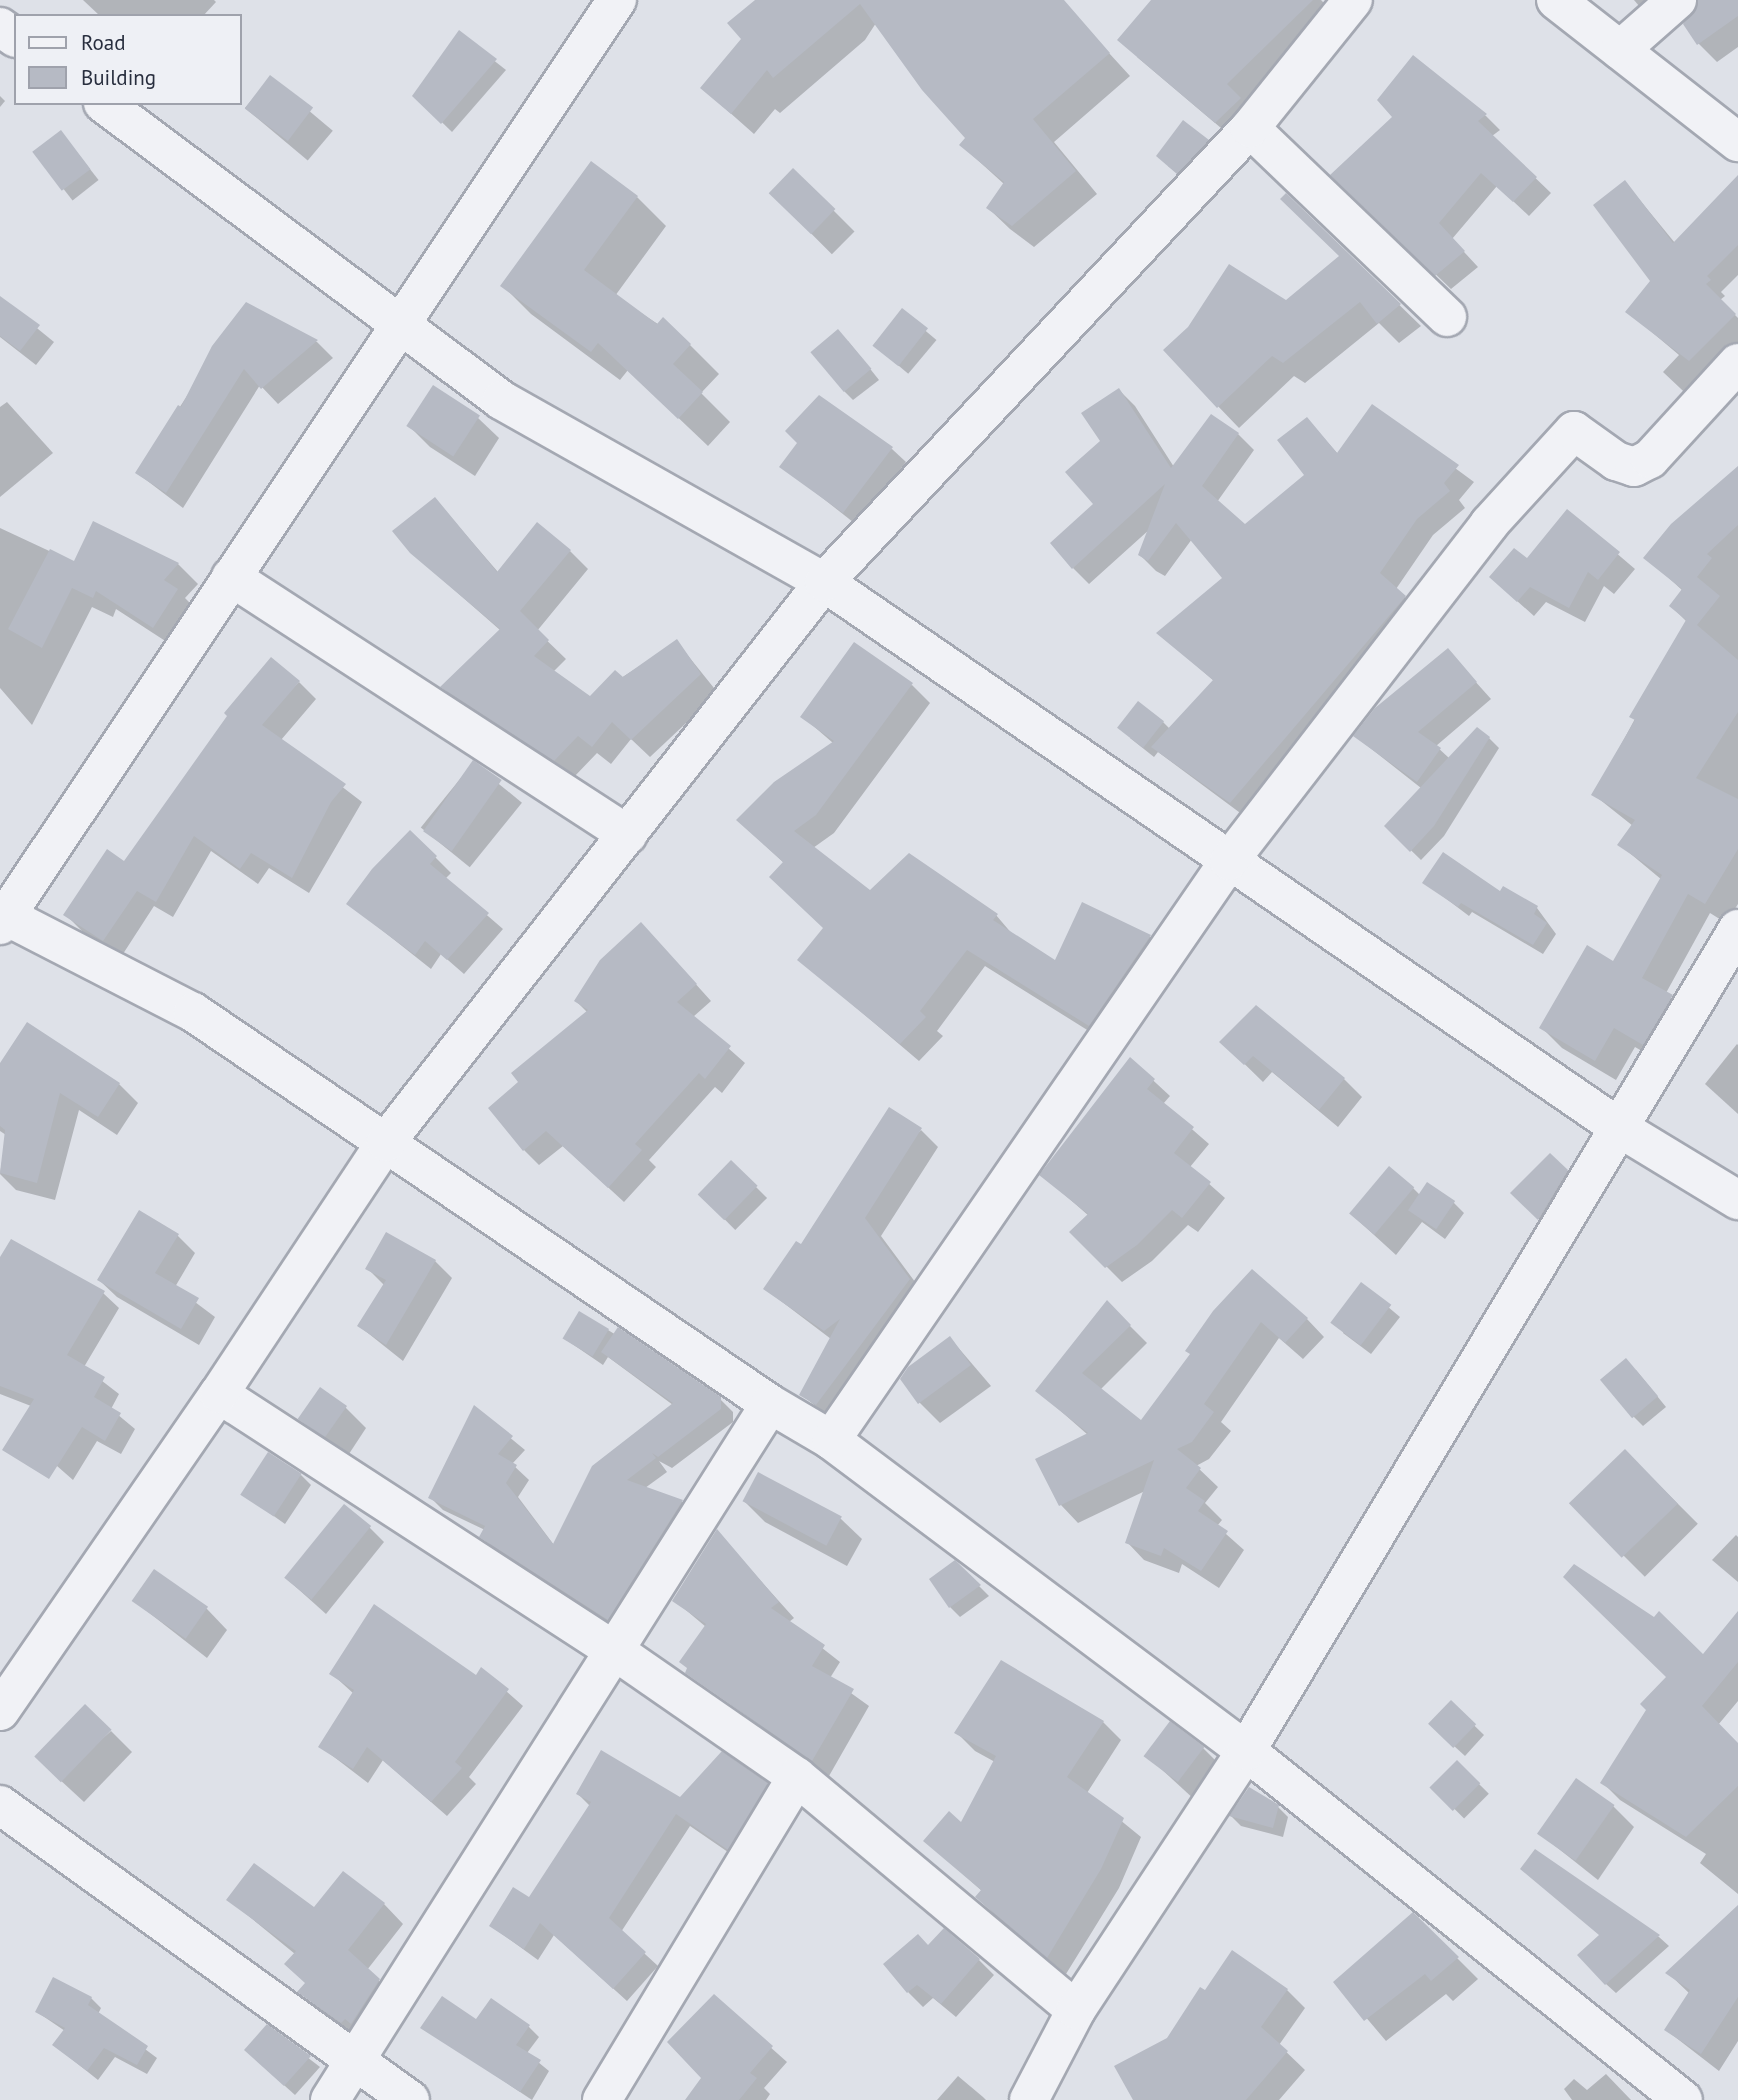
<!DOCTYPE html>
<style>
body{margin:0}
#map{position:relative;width:1738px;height:2100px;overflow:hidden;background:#dee1e8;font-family:"PT Sans",sans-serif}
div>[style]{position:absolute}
.shadow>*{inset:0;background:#0003;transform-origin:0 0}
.building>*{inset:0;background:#b6bac4;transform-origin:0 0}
.roads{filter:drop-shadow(2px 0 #a4a8b2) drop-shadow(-2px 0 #a4a8b2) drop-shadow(0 2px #a4a8b2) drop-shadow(0 -2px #a4a8b2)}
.minor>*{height:38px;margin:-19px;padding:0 19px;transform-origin:19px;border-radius:19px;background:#f1f2f6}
span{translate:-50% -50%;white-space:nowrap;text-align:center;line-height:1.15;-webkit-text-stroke:6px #eef0f5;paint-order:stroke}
.legend{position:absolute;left:14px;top:14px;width:228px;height:91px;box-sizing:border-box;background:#eef0f5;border:2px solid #9fa2ac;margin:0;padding:9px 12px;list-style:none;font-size:21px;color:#282e3e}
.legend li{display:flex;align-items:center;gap:14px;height:35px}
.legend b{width:35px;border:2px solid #9fa2ac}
</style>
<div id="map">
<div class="shadow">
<div style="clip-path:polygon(83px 0,214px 0,216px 2px,203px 16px,100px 16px)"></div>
<div style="clip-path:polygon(757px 0,1038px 0,1077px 18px,1130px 76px,1054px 142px,1097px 194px,1034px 247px,1010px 229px,988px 208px,1004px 184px,961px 145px,967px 138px,876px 23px,865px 40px,780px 113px,775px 109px,754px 134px,702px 88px,743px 39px)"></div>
<div style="clip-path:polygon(1154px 0,1321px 0,1334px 13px,1243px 103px,1257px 117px,1234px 139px,1137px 57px)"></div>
<div style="clip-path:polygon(1634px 0,1687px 0,1655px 25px)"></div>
<div style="clip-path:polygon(1698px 0,1738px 0,1738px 47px,1717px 62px,1698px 43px)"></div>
<div style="clip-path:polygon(459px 33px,506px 70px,452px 132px,415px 96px)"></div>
<div style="clip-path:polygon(1413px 58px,1486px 116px,1500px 130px,1492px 136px,1551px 193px,1529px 216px,1497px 186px,1452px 239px,1478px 267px,1451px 289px,1347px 189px,1395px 117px)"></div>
<div style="left:270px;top:78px;width:82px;height:39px;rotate:40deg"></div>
<div style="clip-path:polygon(0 96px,5px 101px,0 107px)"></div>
<div style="left:61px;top:132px;width:61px;height:33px;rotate:52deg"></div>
<div style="clip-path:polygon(1208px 141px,1217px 151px,1188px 182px,1168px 166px)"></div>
<div style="left:793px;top:170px;width:87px;height:32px;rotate:45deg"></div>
<div style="clip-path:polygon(1625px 182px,1675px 243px,1738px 199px,1738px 275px,1721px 292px,1725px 296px,1720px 300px,1738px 318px,1738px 363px,1698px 405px,1663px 372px,1679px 355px,1628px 312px,1652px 281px)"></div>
<div style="clip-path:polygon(1286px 195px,1421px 326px,1399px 343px,1379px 323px,1305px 383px,1294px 376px,1239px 428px,1165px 351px,1286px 303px,1342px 257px)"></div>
<div style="clip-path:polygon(637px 197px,666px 226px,615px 296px,690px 345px,719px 374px,701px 393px,730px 422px,708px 446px,628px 370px,620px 380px,531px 314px,503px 286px)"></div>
<div style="clip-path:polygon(0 298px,54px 342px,36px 365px,0 337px)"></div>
<div style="clip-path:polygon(246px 305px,317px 342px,333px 358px,278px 404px,260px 385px,183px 508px,137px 473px)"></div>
<div style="left:902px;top:311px;width:45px;height:44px;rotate:40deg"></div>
<div style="clip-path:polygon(848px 341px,879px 380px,853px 400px,843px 390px)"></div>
<div style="clip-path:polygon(1119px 390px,1135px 406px,1174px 467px,1238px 434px,1254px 450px,1217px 502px,1245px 527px,1307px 475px,1307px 419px,1338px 454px,1372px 407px,1474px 482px,1459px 500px,1465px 508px,1433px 535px,1396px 589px,1421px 613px,1247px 818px,1158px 752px,1154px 757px,1130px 738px,1163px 722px,1170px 729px,1214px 681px,1159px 633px,1225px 578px,1192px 539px,1165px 576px,1156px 571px,1140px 555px,1150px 529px,1089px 584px,1073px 568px,1096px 504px,1102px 442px)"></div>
<div style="clip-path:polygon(7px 402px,53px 453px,0 497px,0 407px)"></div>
<div style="clip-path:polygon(478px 418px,499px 438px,475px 476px,430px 447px,409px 426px)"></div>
<div style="clip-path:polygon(892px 449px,906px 462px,858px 526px,782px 466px)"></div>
<div style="clip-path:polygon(1738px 467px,1738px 904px,1726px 923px,1710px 913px,1666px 993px,1692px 1017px,1664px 1064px,1635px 1047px,1616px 1080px,1562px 1048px,1542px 1028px,1614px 963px,1662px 880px,1620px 845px,1633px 826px,1594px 795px,1687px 622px,1671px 606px,1683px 591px,1646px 557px)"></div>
<div style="clip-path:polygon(435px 499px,498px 572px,570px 551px,588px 569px,537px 631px,566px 659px,553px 672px,590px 698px,677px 642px,718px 693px,650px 757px,631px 739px,611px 764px,597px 753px,573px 778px,460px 704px,442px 687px,500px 630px,411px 552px)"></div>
<div style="clip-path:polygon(1567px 511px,1635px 569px,1614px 594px,1604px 586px,1585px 622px,1546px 602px,1534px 616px,1507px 592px)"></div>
<div style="clip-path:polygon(94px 524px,178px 564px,198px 584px,185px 598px,197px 610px,173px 646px,116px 609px,113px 617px,92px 607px,32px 725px,0 688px,0 528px,75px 563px)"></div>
<div style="clip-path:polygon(1448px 651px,1491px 699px,1436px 746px,1449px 758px,1489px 738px,1499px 748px,1444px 836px,1421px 860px,1386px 826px,1421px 788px,1355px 736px)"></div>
<div style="clip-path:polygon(299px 682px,316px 699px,281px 740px,362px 802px,309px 893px,269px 868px,258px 884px,211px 851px,173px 917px,154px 906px,121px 957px,83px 932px,66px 915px,125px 864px)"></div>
<div style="clip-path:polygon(912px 685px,930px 703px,834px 833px,813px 848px,870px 892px,996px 915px,1013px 935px,1056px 963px,1083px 904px,1150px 937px,1168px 955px,1108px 1043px,985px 966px,937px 1031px,943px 1036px,919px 1061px,800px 960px,825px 928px,784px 863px,738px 820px,833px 743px,803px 717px)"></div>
<div style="left:473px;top:763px;width:63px;height:83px;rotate:39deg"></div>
<div style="clip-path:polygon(410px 832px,451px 873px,445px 879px,503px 929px,464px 974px,441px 954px,431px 969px,349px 904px)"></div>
<div style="clip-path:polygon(1424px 882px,1501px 893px,1504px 888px,1537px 908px,1556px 934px,1543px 954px,1472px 912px,1469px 916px)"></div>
<div style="clip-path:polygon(656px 940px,711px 1001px,693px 1017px,745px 1063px,722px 1093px,715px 1087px,649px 1160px,656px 1167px,624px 1202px,563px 1146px,539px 1165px,524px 1150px,521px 1082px,588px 1013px,576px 1001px)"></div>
<div style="clip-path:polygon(27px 1024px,119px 1084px,138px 1103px,117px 1135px,79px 1110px,55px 1200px,16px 1190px,0 1174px,6px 1135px,0 1131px,0 1066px)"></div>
<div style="clip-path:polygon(1222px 1042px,1344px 1079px,1362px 1097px,1338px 1127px,1272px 1072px,1263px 1082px)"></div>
<div style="clip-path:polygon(1737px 1044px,1738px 1045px,1738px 1114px,1705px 1084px)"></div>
<div style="clip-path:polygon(1130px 1059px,1170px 1096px,1163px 1104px,1209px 1144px,1190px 1167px,1225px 1198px,1198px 1232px,1188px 1225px,1152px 1261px,1122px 1282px,1072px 1232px,1089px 1216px,1042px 1175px)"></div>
<div style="clip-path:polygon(921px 1130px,938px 1147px,881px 1236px,927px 1298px,834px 1421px,802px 1395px,831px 1339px,765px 1289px)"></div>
<div style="clip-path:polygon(1550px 1155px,1588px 1192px,1560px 1240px,1513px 1193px)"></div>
<div style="left:731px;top:1162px;width:51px;height:45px;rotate:45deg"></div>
<div style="clip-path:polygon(1413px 1188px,1420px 1195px,1454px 1203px,1464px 1213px,1445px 1239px,1422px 1222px,1396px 1255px,1351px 1214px)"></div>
<div style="clip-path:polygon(139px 1213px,178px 1236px,195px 1253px,175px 1287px,215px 1317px,199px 1345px,117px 1297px,99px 1280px)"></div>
<div style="clip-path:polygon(0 1261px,103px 1293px,119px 1308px,84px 1367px,119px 1394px,111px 1409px,135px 1429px,121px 1454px,97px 1441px,73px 1480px,32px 1444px,31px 1406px,0 1394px)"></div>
<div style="clip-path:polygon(435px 1261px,452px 1278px,403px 1361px,359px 1326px,385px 1286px,367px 1268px)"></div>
<div style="clip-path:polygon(1362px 1285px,1400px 1317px,1371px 1354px,1343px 1333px)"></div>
<div style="clip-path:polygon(1107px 1303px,1147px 1343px,1100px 1390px,1141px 1423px,1191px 1355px,1214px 1312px,1307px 1319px,1324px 1337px,1303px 1359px,1279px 1338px,1221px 1422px,1231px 1431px,1209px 1459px,1196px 1466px,1218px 1487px,1205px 1503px,1222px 1520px,1217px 1526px,1244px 1550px,1219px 1588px,1182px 1564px,1179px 1573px,1144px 1560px,1127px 1542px,1145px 1491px,1078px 1523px,1061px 1505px,1088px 1435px,1038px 1391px)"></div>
<div style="clip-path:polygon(608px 1330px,720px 1399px,733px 1412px,733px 1422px,672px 1468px,659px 1461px,667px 1472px,645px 1488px,682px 1502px,695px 1514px,621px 1631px,494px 1549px,481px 1536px,485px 1530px,443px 1510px,430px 1497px,474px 1408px,525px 1450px,512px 1464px,529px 1480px,518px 1497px,554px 1545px,673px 1405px,608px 1357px,603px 1365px,565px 1339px)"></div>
<div style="clip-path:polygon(950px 1338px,991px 1386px,940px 1423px,919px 1402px)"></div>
<div style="clip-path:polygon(1636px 1370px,1666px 1407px,1643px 1426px,1633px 1416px)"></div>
<div style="clip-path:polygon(345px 1407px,366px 1428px,347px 1457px,300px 1419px)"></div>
<div style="left:1625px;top:1451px;width:103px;height:75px;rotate:45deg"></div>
<div style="clip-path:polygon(301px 1475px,311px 1485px,285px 1524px,244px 1495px)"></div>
<div style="clip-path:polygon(744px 1501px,841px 1519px,862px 1539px,847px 1566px,765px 1522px)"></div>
<div style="clip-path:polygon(369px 1527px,384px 1542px,326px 1614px,287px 1579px)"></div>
<div style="clip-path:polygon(717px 1532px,794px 1618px,789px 1622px,840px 1662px,830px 1678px,869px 1706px,829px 1776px,687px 1672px,706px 1627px,674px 1600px)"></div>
<div style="clip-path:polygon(1736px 1535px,1738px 1537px,1738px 1582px,1712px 1560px)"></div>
<div style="clip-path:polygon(955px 1562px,989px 1596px,960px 1617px,950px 1607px)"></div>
<div style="clip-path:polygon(134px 1601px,207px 1609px,227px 1630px,207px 1658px)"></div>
<div style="clip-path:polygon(1738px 1614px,1738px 1701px,1718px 1725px,1738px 1745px,1738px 1894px,1700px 1863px,1706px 1854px,1620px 1800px,1603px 1783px)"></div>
<div style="clip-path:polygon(482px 1670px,523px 1706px,469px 1777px,476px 1784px,447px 1816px,383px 1760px,368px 1783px,321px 1747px,354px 1694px,332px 1674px,476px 1677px)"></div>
<div style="clip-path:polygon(1451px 1703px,1484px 1735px,1465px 1756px,1441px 1734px)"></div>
<div style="clip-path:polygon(1103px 1722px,1121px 1740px,1087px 1793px,1141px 1837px,1119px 1888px,1066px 1974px,995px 1915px,977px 1897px,982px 1891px,926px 1841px,962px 1825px,995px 1762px,975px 1751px,957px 1733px)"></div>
<div style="clip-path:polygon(111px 1731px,132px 1752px,84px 1802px,58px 1778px)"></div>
<div style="clip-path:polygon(1203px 1748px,1224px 1769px,1196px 1801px,1146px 1755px)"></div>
<div style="left:1457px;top:1762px;width:45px;height:35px;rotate:45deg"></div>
<div style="clip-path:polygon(767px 1785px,780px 1798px,741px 1861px,690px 1826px,621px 1932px,658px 1966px,627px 2001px,554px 1935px,538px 1960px,491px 1926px,529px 1899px,590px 1806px,578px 1794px,680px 1799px)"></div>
<div style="clip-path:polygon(1613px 1806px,1634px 1827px,1598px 1880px,1540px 1834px)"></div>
<div style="clip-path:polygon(1278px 1807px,1288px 1817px,1283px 1837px,1241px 1826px,1231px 1816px)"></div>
<div style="clip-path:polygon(1536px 1852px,1659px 1937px,1669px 1946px,1616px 1993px,1606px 1984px,1601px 1936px)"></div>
<div style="clip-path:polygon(229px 1900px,315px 1910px,384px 1904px,403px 1924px,367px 1970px,399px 2000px,361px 2042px,299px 1992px,307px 1984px,295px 1954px)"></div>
<div style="clip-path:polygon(1738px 1908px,1738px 2041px,1719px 2071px,1666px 2030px,1690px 1994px,1668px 1973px)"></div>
<div style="clip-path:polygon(1413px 1914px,1478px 1979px,1453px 2001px,1446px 1994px,1386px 2041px,1336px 1982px)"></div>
<div style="clip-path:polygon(929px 1947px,979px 1960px,994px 1975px,956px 2017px,933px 1998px,923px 2007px,908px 1992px)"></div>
<div style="clip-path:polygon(1287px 1990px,1305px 2008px,1279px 2045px,1305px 2070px,1279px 2100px,1135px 2100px,1168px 2039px,1205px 1992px)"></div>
<div style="clip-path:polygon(714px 1997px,787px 2062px,764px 2088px,770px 2094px,766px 2100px,687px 2100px,704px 2078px)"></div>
<div style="clip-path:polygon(91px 1998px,101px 2008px,98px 2014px,157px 2058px,147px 2074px,115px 2057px,98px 2080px,54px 2045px,65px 2031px,37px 2012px)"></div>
<div style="clip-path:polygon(477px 2021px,529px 2027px,539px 2037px,527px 2053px,549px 2071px,532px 2100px,423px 2027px)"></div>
<div style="clip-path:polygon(268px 2027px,320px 2067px,295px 2095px,256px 2060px)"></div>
<div style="clip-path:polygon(1606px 2074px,1631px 2100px,1572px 2100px,1564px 2089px,1574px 2079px,1587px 2090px)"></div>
<div style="clip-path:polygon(958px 2076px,983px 2097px,986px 2100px,937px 2100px)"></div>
</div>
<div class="building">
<div style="clip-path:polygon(755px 0,1064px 0,1110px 53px,1033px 119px,1076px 171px,1012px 226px,986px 208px,1004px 182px,959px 145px,965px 138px,922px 90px,860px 4px,773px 78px,767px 70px,731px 114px,700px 88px,741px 39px,727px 23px)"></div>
<div style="clip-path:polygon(1151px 0,1313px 0,1227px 84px,1241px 98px,1215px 123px,1117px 40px)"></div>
<div style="clip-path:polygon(1698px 0,1738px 0,1738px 16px,1697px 45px,1683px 24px)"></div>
<div style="clip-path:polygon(459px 30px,497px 59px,441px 124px,412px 96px)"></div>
<div style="clip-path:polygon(1413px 55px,1487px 114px,1478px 121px,1537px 177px,1513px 202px,1481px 173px,1439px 223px,1465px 251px,1435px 276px,1330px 175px,1392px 117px,1377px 100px)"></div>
<div style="left:270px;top:75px;width:54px;height:42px;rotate:37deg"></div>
<div style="clip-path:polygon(1183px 120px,1209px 140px,1177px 174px,1156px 156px)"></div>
<div style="left:61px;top:130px;width:49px;height:36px;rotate:53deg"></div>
<div style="clip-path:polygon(591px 161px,638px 196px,584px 270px,657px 324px,663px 317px,691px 344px,673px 364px,703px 392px,678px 419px,598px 343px,591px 352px,500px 286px)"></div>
<div style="left:793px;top:168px;width:59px;height:35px;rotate:44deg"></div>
<div style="clip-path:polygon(1738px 175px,1738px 245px,1707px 276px,1711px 280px,1706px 284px,1736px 314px,1689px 361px,1625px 312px,1650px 281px,1593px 205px,1625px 180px,1673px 243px)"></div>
<div style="clip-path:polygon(1286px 193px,1401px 304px,1377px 324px,1360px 302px,1283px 363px,1272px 356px,1217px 408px,1163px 350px,1188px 327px,1229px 264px,1286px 300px,1339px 256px,1280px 199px)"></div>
<div style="clip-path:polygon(0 296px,40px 325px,20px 351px,0 336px)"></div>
<div style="clip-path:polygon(246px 302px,318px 340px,261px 389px,244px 369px,166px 493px,135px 473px,178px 405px,181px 407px,212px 346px)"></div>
<div style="left:902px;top:308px;width:33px;height:48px;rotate:38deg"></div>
<div style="left:838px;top:329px;width:52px;height:36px;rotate:50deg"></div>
<div style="left:433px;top:385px;width:56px;height:49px;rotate:33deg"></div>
<div style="clip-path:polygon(1119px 388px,1171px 468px,1211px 414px,1239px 433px,1202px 486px,1245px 524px,1304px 475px,1277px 440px,1307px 417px,1337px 453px,1372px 404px,1459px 465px,1444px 483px,1450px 491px,1417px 519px,1380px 573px,1406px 596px,1230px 803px,1151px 747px,1213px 680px,1156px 633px,1222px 578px,1176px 523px,1148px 561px,1138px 555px,1165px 484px,1072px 569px,1050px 543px,1093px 504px,1065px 472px,1100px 441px,1081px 413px)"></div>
<div style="clip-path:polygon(819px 395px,893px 447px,843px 513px,779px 467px,797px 443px,785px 431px)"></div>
<div style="clip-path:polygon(1738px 466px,1738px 525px,1707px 554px,1712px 558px,1697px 577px,1720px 596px,1697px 625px,1738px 660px,1738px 712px,1696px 778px,1738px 799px,1738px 849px,1705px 904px,1688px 894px,1642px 978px,1673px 995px,1643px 1045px,1614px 1028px,1595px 1061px,1539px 1028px,1587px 945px,1613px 961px,1662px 875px,1617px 845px,1635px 820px,1591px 795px,1635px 720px,1629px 717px,1686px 620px,1669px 606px,1682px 589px,1643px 558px,1671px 524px)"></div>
<div style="clip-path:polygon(435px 497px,497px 572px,537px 522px,571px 550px,520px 611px,549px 640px,534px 656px,590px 696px,615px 670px,623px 677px,677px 639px,701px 674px,631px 740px,612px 722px,592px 747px,578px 736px,554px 761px,440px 687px,500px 629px,410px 553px,392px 531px)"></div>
<div style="clip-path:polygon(1567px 509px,1620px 552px,1598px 580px,1588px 572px,1569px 608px,1530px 587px,1517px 602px,1489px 577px,1514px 548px,1527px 558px)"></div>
<div style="clip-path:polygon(93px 521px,179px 563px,164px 580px,178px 589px,153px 628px,96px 591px,93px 598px,72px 588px,42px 648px,8px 629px,50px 549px,74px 561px)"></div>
<div style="clip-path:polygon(854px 642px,913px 683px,816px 815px,794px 831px,870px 890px,909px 853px,998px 914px,993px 920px,1055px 960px,1082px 902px,1151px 935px,1089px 1026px,967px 950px,920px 1011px,926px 1017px,900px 1044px,797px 960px,823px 928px,769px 877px,783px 862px,736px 820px,774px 782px,834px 741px,800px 717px)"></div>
<div style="clip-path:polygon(1448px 648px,1477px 682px,1418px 732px,1441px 748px,1417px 782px,1353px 736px,1375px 708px)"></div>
<div style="clip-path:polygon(271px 657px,300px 681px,262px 725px,346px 784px,331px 802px,292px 878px,251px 853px,240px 869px,194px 836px,156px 902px,137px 891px,103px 941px,63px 915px,107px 849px,124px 861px,227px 716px,224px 713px)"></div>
<div style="left:1138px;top:701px;width:33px;height:34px;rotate:38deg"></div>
<div style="clip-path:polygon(1477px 727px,1490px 737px,1434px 826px,1410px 852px,1384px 826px)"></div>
<div style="left:473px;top:760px;width:35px;height:87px;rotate:35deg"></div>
<div style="clip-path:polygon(410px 830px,437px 856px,430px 864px,489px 913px,447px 960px,425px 941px,415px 955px,346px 904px,372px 869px)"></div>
<div style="clip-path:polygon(1443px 852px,1500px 891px,1503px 886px,1538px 906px,1534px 914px,1547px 923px,1533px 945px,1461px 903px,1458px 907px,1422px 883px)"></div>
<div style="clip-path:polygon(641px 922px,697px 984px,677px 1002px,731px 1046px,705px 1079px,699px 1073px,635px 1144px,642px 1150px,608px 1188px,546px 1131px,523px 1151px,488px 1108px,518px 1082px,511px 1073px,588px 1010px,574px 1001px,600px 960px)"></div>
<div style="clip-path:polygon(1256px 1005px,1345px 1078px,1319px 1110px,1253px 1056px,1244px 1065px,1219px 1042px)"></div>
<div style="clip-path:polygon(27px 1022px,120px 1083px,98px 1117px,60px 1093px,37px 1183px,0 1173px,5px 1130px,0 1126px,0 1063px)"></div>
<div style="clip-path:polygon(1130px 1057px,1155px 1079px,1147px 1089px,1194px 1127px,1174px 1153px,1211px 1182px,1182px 1218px,1172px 1210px,1137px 1245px,1105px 1268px,1069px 1232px,1088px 1214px,1039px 1175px)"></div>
<div style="clip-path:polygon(889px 1107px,922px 1128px,865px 1218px,910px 1279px,816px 1405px,799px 1395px,840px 1319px,824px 1331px,763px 1289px,796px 1241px,801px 1244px)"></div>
<div style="clip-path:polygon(1550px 1153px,1568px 1170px,1538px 1220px,1510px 1193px)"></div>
<div style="left:731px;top:1160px;width:37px;height:48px;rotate:44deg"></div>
<div style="left:1389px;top:1166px;width:33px;height:62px;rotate:40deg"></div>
<div style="left:1427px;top:1182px;width:34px;height:34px;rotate:34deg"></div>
<div style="clip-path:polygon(139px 1210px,179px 1234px,155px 1273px,199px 1298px,181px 1329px,97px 1280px)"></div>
<div style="clip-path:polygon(386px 1232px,436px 1260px,386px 1345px,357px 1326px,386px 1280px,365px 1269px)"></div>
<div style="clip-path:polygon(11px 1239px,105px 1291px,67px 1355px,105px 1377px,94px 1397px,121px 1413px,105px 1441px,82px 1427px,49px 1479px,2px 1450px,34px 1399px,0 1386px,0 1257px)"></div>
<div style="clip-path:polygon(1252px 1269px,1308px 1318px,1285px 1343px,1261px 1322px,1204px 1404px,1214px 1412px,1192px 1442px,1177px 1449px,1201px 1468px,1186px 1488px,1205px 1501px,1198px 1511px,1228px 1531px,1201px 1571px,1164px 1548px,1161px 1556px,1125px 1543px,1154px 1460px,1059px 1506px,1035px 1459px,1088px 1433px,1035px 1391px,1107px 1300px,1131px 1325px,1082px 1373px,1141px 1420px,1190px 1354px,1185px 1351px,1213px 1311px)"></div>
<div style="left:1361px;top:1282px;width:38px;height:51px;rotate:37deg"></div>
<div style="left:579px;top:1311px;width:35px;height:32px;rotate:31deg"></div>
<div style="clip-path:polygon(618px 1327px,721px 1397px,721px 1409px,658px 1457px,652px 1453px,656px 1458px,627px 1480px,683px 1500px,608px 1620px,479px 1537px,485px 1526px,428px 1498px,474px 1405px,513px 1436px,498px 1454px,517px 1465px,506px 1483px,553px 1544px,592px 1466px,673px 1403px,601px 1352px)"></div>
<div style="clip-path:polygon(950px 1336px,971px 1365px,918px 1404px,900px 1379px,908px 1367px)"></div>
<div style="left:1626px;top:1358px;width:50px;height:34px;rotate:50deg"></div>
<div style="left:320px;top:1387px;width:33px;height:39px;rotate:35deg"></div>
<div style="left:1625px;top:1449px;width:76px;height:78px;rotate:46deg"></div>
<div style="left:268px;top:1452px;width:40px;height:51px;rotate:33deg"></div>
<div style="left:758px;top:1472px;width:95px;height:33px;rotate:28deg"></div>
<div style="left:344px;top:1504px;width:35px;height:95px;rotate:39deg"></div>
<div style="clip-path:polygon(717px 1529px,779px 1602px,771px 1608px,825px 1645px,812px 1666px,854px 1689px,812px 1761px,685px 1673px,687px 1668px,679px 1662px,706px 1624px,672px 1601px)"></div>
<div style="clip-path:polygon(955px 1560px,981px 1585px,949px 1608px,929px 1579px)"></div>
<div style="clip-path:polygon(1574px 1564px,1654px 1617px,1659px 1611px,1703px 1654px,1738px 1611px,1738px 1662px,1702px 1706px,1738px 1743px,1738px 1786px,1686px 1837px,1600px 1783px,1646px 1710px,1640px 1704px,1666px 1677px,1563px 1577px)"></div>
<div style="left:154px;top:1569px;width:66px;height:39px;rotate:35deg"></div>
<div style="clip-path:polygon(374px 1604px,476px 1675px,481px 1667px,509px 1689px,455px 1762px,462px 1768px,431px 1802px,367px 1747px,353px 1769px,318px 1747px,354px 1690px,329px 1674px)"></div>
<div style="clip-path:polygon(1001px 1660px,1104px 1721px,1067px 1777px,1124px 1818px,1101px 1869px,1047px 1958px,975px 1897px,981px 1890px,923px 1841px,949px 1811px,961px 1822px,996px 1756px,954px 1733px)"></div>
<div style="left:1451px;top:1700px;width:35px;height:33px;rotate:44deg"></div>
<div style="left:85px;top:1704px;width:37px;height:73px;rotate:44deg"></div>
<div style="left:1170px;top:1721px;width:43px;height:44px;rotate:37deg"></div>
<div style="clip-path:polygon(601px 1750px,680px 1797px,722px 1751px,768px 1783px,728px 1850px,676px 1814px,609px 1918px,646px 1952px,613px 1989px,540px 1923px,524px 1949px,489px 1926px,513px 1887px,529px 1897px,591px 1802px,576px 1794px)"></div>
<div style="left:1457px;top:1760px;width:33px;height:39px;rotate:45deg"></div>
<div style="left:1576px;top:1778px;width:47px;height:68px;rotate:35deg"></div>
<div style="clip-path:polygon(1249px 1787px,1279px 1805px,1273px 1828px,1229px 1816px)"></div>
<div style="clip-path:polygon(1535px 1849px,1660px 1935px,1605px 1985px,1577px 1955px,1599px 1935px,1520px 1869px)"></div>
<div style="clip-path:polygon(254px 1863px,314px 1907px,343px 1871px,385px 1903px,348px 1950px,380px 1979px,351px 2024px,345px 2019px,341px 2023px,297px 1992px,305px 1983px,284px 1964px,296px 1951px,226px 1900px)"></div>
<div style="clip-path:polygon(1738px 1905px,1738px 1997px,1701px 2054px,1664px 2030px,1690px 1990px,1665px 1973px)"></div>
<div style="clip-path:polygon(1413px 1912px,1459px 1957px,1431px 1981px,1425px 1974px,1364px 2021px,1333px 1982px)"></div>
<div style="clip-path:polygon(944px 1928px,980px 1959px,941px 2004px,917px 1985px,907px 1993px,883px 1964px,918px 1934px,928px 1945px)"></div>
<div style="clip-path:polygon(1232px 1950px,1288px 1989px,1261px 2027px,1288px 2051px,1246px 2100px,1133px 2100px,1114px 2066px,1167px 2038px,1200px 1987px,1205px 1990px)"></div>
<div style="clip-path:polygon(53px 1977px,92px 1997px,88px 2005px,148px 2046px,137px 2065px,104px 2048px,87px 2071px,52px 2045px,65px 2028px,35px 2012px)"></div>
<div style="clip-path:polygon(714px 1994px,773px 2046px,750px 2073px,757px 2078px,739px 2100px,685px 2100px,701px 2078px,667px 2042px)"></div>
<div style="clip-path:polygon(442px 1996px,476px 2019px,491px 1998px,530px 2025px,516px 2045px,541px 2060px,520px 2092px,420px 2028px)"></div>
<div style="clip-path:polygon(267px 2024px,311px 2056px,284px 2086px,244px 2050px)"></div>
</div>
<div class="roads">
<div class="minor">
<div style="left:1556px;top:0;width:231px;rotate:38deg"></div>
<div style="left:0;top:27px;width:19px;rotate:35deg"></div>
<div style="left:1620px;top:50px;width:76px;rotate:-41.3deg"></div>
<div style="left:103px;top:103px;width:497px;rotate:36.7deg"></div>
<div style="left:501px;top:400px;width:371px;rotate:29.4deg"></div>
<div style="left:824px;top:582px;width:967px;rotate:34.46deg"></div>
<div style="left:1621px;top:1129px;width:137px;rotate:31.3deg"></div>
<div style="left:1250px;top:128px;width:273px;rotate:43.8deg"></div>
<div style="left:231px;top:577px;width:473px;rotate:33deg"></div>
<div style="left:0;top:913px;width:217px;rotate:27.2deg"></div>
<div style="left:193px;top:1012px;width:698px;rotate:34.19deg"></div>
<div style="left:770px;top:1404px;width:71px;rotate:30.5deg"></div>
<div style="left:831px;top:1440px;width:519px;rotate:36.85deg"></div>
<div style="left:1246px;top:1751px;width:559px;rotate:38.61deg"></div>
<div style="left:0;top:925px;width:1112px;rotate:-56.3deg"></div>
<div style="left:219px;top:1394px;width:472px;rotate:33deg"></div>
<div style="left:615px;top:1651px;width:221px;rotate:34.7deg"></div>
<div style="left:797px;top:1777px;width:363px;rotate:39.9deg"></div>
<div style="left:831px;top:1440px;width:703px;rotate:-55.5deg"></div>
<div style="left:1229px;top:861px;width:426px;rotate:-52.3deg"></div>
<div style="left:1489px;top:524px;width:126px;rotate:-47.6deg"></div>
<div style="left:1574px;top:431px;width:52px;rotate:35.5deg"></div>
<div style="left:1616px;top:461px;width:19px;rotate:18deg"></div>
<div style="left:1634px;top:467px;width:18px;rotate:-27deg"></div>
<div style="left:1650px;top:459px;width:130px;rotate:-47.5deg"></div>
<div style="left:0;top:1711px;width:385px;rotate:-55.4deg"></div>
<div style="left:219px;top:1394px;width:302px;rotate:-56.5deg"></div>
<div style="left:386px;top:1142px;width:711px;rotate:-51.97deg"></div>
<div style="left:824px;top:582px;width:623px;rotate:-46.82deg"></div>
<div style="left:1250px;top:128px;width:164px;rotate:-51.2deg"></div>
<div style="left:0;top:1805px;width:505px;rotate:35.74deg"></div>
<div style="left:330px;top:2100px;width:823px;rotate:-57.7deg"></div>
<div style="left:602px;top:2100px;width:377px;rotate:-58.9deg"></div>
<div style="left:1029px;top:2100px;width:102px;rotate:-62.4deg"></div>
<div style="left:1076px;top:2010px;width:310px;rotate:-56.7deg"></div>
<div style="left:1246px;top:1751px;width:958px;rotate:-59.1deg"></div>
</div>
</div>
<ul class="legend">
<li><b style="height:9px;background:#f1f2f6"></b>Road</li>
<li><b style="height:19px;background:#b6bac4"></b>Building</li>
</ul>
</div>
